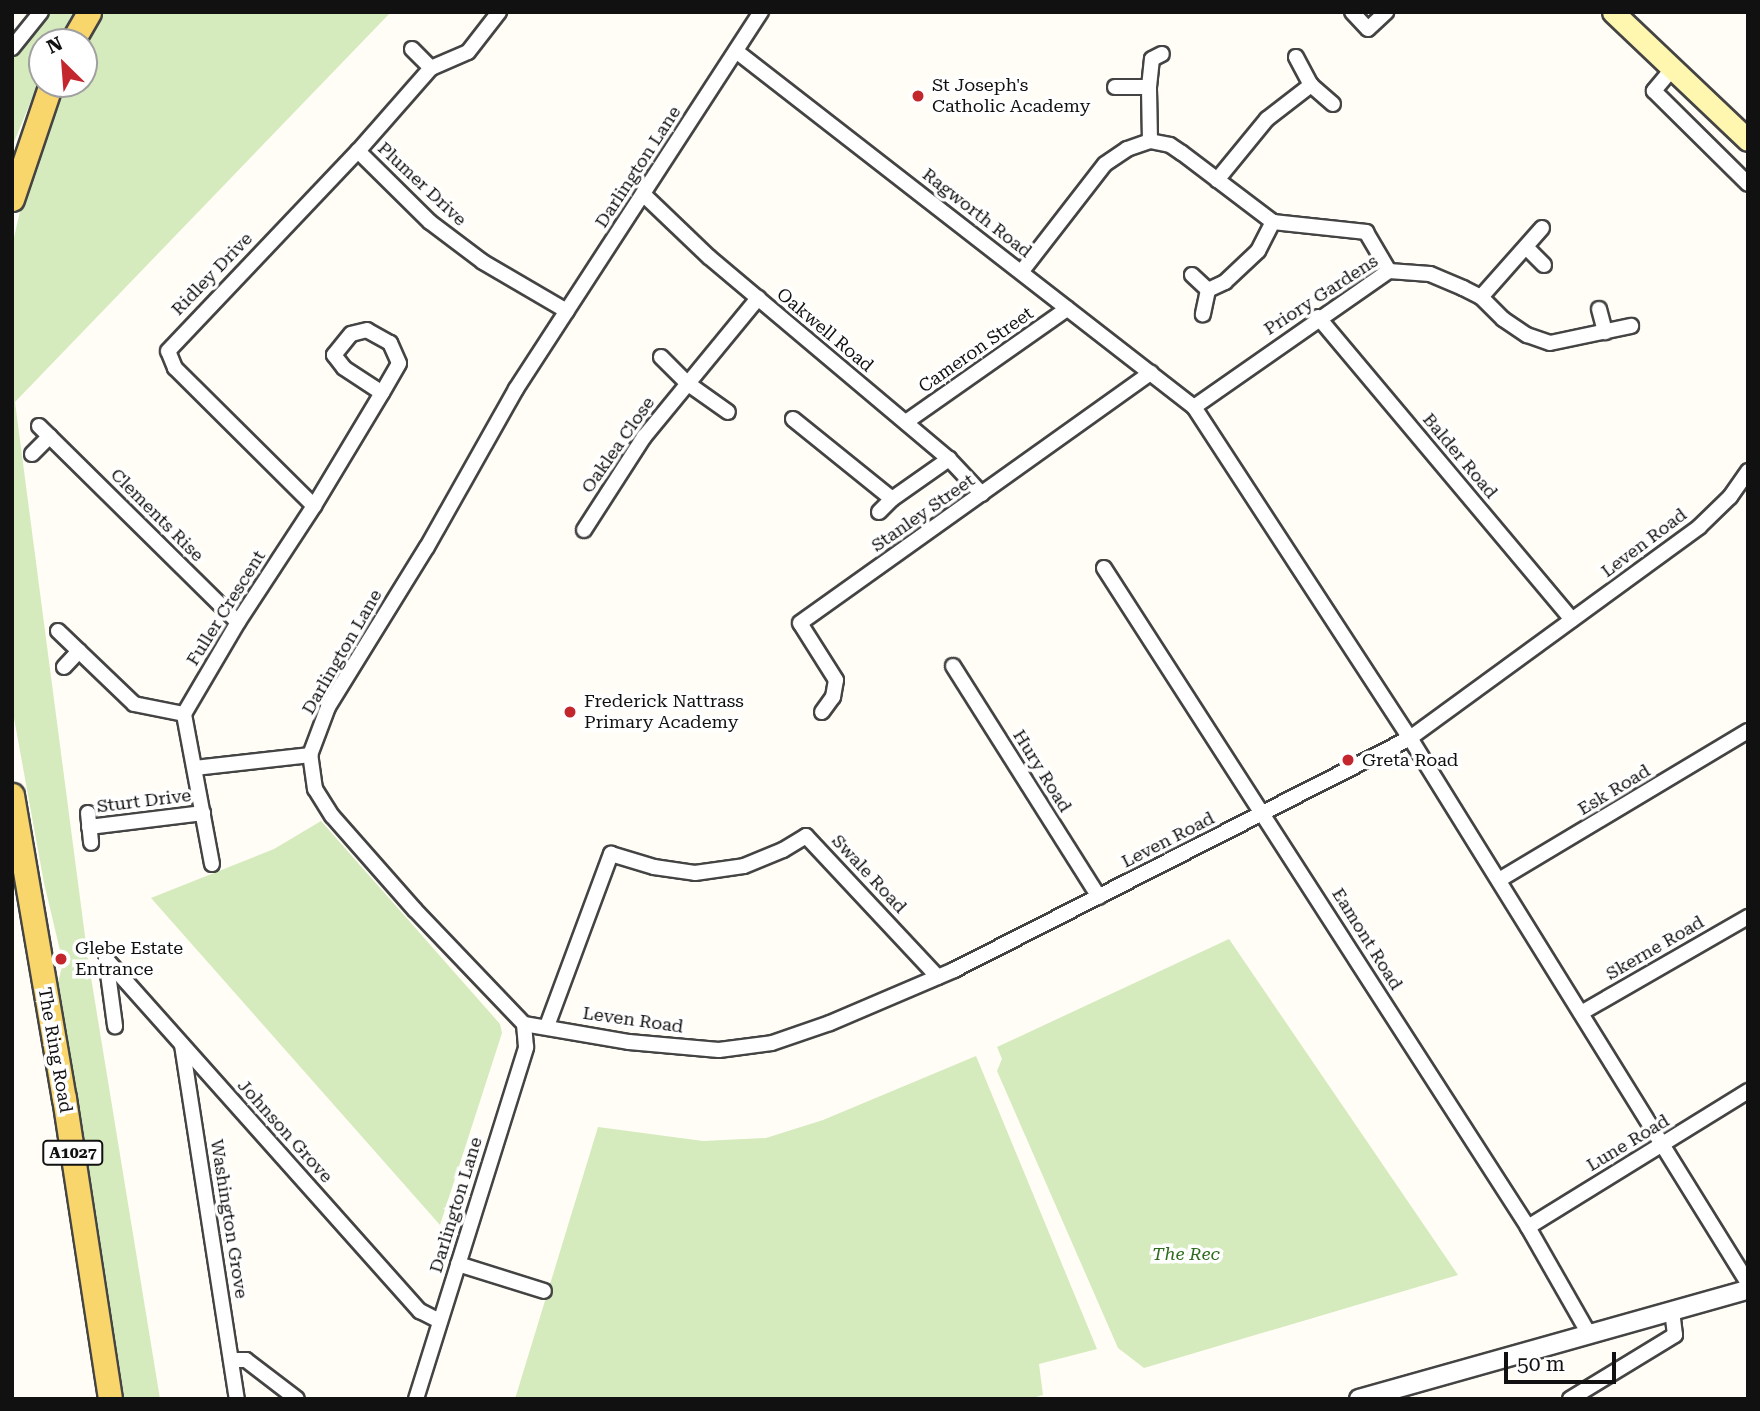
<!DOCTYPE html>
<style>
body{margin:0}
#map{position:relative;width:1760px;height:1411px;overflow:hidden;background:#fffdf5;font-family:"Roboto Serif",serif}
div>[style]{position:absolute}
.green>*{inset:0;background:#d5ebbd}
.roads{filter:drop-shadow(2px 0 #444) drop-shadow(-2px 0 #444) drop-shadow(0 2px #444) drop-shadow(0 -2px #444)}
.minor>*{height:14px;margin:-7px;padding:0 7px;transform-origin:7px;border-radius:7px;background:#fff}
.tertiary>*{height:18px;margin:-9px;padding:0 9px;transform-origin:9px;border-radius:9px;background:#fff}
.secondary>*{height:21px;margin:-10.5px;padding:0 10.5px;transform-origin:10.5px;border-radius:10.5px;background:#fff6b0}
.primary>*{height:23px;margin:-11.5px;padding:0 11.5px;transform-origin:11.5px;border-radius:11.5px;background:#f9d66b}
.dots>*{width:19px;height:19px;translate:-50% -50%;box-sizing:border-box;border:4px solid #fff;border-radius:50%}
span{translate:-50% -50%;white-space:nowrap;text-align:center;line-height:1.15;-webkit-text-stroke:7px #fff;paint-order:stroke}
.shield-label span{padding:2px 5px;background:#fff;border:2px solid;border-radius:5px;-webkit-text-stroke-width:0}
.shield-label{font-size:16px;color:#111;font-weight:700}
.poi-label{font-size:18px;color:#111}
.left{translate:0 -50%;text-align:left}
.street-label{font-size:18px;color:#111}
.park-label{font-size:18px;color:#2f6b1f;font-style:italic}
.frame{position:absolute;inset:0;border:14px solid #111;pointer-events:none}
.north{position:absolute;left:28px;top:28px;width:70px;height:70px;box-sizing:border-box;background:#fff;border:2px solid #a0a0a0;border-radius:50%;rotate:335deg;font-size:19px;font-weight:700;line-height:28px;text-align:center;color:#111}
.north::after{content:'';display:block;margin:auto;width:24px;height:32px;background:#c4262e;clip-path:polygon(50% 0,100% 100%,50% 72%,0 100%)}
.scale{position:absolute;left:1504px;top:1352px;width:112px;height:32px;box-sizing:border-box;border:4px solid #111;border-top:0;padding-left:9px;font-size:21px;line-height:24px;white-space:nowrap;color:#111;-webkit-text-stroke:5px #fff;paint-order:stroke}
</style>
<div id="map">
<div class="green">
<div style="clip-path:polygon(50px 12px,73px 12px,58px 42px,42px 42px,42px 74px,12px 147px,12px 60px)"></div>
<div style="clip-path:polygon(103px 12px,391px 12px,15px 402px,88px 959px,160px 1399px,118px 1399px,55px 994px,63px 963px,44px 883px,12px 707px,12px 246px,23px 198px,65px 84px,84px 84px,84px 43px)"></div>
<div style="clip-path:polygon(321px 821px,500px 1024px,502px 1033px,440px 1225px,151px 898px,274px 849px)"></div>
<div style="clip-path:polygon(1229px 939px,1458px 1275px,1144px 1368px,1118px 1348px,997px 1071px,1002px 1059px,997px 1047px)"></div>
<div style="clip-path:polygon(976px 1056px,1097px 1349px,1039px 1364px,1043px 1395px,1029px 1399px,515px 1399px,598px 1127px,703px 1141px,766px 1138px,823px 1120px)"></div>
</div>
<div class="roads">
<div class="minor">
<div style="left:1352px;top:12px;width:23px;rotate:47deg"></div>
<div style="left:1368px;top:29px;width:25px;rotate:-43deg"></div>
<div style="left:12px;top:48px;width:46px;rotate:-51.1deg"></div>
<div style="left:412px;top:49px;width:27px;rotate:45deg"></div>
<div style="left:431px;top:68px;width:40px;rotate:-23.4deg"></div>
<div style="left:468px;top:52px;width:51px;rotate:-52.2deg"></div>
<div style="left:736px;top:51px;width:580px;rotate:37.86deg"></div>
<div style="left:1194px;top:407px;width:395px;rotate:56.9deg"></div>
<div style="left:1410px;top:738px;width:641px;rotate:58.19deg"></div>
<div style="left:1296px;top:57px;width:32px;rotate:62deg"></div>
<div style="left:1311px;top:85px;width:29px;rotate:41deg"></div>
<div style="left:1673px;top:68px;width:30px;rotate:130deg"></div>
<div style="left:1654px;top:91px;width:132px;rotate:44.7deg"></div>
<div style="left:1115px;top:87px;width:34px"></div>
<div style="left:1150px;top:141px;width:54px;rotate:-91.1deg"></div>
<div style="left:1149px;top:87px;width:28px;rotate:-84deg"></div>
<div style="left:1152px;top:59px;width:11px;rotate:-27deg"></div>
<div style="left:358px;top:151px;width:101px;rotate:44.6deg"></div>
<div style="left:430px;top:222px;width:66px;rotate:37deg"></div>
<div style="left:483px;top:262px;width:97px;rotate:30.3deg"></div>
<div style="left:1217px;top:180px;width:79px;rotate:-50.7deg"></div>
<div style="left:1267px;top:119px;width:56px;rotate:-37.7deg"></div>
<div style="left:643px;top:194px;width:91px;rotate:43.7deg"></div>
<div style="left:709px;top:257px;width:314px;rotate:40.1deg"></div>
<div style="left:949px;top:459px;width:48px;rotate:46.7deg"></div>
<div style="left:1527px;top:248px;width:24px;rotate:45deg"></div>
<div style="left:1022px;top:271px;width:135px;rotate:-52.2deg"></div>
<div style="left:1105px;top:164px;width:27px;rotate:-34deg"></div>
<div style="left:1127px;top:149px;width:24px;rotate:-19deg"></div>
<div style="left:1150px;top:141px;width:20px;rotate:11deg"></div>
<div style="left:1170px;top:145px;width:14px;rotate:34deg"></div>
<div style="left:1182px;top:153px;width:114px;rotate:37.2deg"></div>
<div style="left:1273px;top:222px;width:94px;rotate:6.1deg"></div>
<div style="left:1366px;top:232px;width:45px;rotate:59.5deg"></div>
<div style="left:1192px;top:275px;width:22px;rotate:43deg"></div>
<div style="left:1208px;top:290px;width:25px;rotate:102deg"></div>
<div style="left:1208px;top:290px;width:19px;rotate:-25deg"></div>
<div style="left:1225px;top:282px;width:45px;rotate:-43.2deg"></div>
<div style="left:1258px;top:251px;width:33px;rotate:-63deg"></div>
<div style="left:1481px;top:297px;width:92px;rotate:-48.5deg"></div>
<div style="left:1599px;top:309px;width:24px;rotate:75deg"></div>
<div style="left:1318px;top:317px;width:395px;rotate:50deg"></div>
<div style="left:661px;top:357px;width:37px;rotate:45deg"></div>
<div style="left:687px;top:383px;width:50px;rotate:35.3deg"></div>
<div style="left:1194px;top:407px;width:238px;rotate:-34.9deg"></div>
<div style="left:1389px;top:271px;width:41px;rotate:4.2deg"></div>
<div style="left:1430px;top:274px;width:36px;rotate:23deg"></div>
<div style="left:1463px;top:288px;width:20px;rotate:27deg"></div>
<div style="left:1481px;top:297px;width:31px;rotate:45deg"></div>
<div style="left:1503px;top:319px;width:29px;rotate:34deg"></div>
<div style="left:1527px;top:335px;width:24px;rotate:19deg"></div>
<div style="left:1550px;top:343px;width:83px;rotate:-11.9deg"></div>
<div style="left:793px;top:419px;width:127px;rotate:38.9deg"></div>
<div style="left:892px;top:499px;width:70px;rotate:-35.1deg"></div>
<div style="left:906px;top:422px;width:197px;rotate:-35.1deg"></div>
<div style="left:39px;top:426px;width:279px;rotate:44.6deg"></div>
<div style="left:32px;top:454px;width:25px;rotate:-45deg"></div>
<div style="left:314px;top:506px;width:196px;rotate:-135.2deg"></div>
<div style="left:175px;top:368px;width:18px;rotate:-112deg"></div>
<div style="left:168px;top:351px;width:276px;rotate:-46.5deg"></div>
<div style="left:358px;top:151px;width:111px;rotate:-48.7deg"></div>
<div style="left:879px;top:512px;width:18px;rotate:-45deg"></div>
<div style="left:584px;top:530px;width:111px;rotate:-57.2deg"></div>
<div style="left:644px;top:437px;width:180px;rotate:-50.6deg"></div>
<div style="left:1104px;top:568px;width:784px;rotate:57.24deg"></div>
<div style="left:1528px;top:1227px;width:123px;rotate:60.3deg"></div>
<div style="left:58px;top:631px;width:105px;rotate:43.8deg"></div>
<div style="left:134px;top:704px;width:51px;rotate:11.3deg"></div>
<div style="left:953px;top:666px;width:273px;rotate:57.7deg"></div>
<div style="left:64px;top:667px;width:22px;rotate:-47deg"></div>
<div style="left:822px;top:712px;width:19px;rotate:-54deg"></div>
<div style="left:833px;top:697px;width:17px;rotate:-80deg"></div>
<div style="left:836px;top:680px;width:67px;rotate:-122.3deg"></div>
<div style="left:800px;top:623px;width:431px;rotate:-35.5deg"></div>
<div style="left:195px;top:768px;width:116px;rotate:-6.4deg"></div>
<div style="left:88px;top:813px;width:30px;rotate:84deg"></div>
<div style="left:89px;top:827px;width:115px;rotate:-7deg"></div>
<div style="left:212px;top:864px;width:153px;rotate:-100.6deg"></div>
<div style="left:184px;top:714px;width:107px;rotate:-59.6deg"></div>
<div style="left:238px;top:622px;width:139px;rotate:-56.8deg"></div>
<div style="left:314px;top:506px;width:132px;rotate:-59deg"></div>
<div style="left:382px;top:393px;width:34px;rotate:-60deg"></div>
<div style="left:399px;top:363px;width:22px;rotate:-114deg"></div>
<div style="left:390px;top:343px;width:26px;rotate:-151deg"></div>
<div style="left:367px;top:330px;width:16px;rotate:166deg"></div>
<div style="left:351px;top:334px;width:27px;rotate:129deg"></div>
<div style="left:334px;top:355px;width:16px;rotate:52deg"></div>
<div style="left:344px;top:368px;width:45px;rotate:33.3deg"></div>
<div style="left:1499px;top:880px;width:290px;rotate:-30.9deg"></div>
<div style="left:106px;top:959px;width:472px;rotate:48.3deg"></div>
<div style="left:420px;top:1311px;width:22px;rotate:27deg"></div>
<div style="left:106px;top:959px;width:68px;rotate:82.3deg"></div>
<div style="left:1581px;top:1013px;width:193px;rotate:-29.9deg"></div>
<div style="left:524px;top:1024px;width:107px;rotate:9.7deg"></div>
<div style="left:629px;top:1042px;width:90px;rotate:5.1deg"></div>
<div style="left:719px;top:1050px;width:53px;rotate:-7.5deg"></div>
<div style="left:772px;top:1043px;width:61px;rotate:-19deg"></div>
<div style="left:830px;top:1023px;width:135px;rotate:-23.1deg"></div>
<div style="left:954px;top:970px;width:512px;rotate:-26.97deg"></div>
<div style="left:1410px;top:738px;width:358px;rotate:-36.1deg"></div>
<div style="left:1699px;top:527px;width:43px;rotate:-44.1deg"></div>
<div style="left:1730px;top:497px;width:32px;rotate:-55deg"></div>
<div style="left:547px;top:1026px;width:184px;rotate:-69.6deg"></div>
<div style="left:611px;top:854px;width:45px;rotate:16.8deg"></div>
<div style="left:654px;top:867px;width:41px;rotate:8.3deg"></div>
<div style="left:695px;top:873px;width:49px;rotate:-8.1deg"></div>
<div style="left:744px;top:866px;width:42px;rotate:-22.3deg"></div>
<div style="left:783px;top:850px;width:27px;rotate:-31deg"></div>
<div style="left:806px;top:836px;width:193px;rotate:46.9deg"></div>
<div style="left:182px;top:1045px;width:358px;rotate:81.2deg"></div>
<div style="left:1528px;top:1227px;width:259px;rotate:-31.7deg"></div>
<div style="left:458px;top:1264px;width:90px;rotate:17.4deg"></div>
<div style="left:232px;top:1360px;width:14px"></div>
<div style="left:246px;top:1360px;width:64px;rotate:37.4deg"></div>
<div style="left:416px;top:1399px;width:369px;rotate:-72.6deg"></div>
<div style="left:526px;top:1047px;width:23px;rotate:-95deg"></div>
<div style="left:524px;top:1024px;width:158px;rotate:-133.7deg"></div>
<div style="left:415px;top:910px;width:125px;rotate:-131.4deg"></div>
<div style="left:332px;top:816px;width:32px;rotate:-122deg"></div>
<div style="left:315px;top:789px;width:34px;rotate:-98deg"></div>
<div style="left:310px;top:755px;width:51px;rotate:-69.4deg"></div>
<div style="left:328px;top:707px;width:188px;rotate:-58.3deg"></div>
<div style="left:427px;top:547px;width:181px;rotate:-60.6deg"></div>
<div style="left:516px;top:389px;width:450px;rotate:-57deg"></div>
<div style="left:1570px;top:1399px;width:123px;rotate:-31.4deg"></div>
<div style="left:1675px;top:1335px;width:25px;rotate:-97deg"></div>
</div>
<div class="tertiary">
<div style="left:1359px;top:1399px;width:404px;rotate:-15.7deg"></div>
</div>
<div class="secondary">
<div style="left:1613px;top:12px;width:186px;rotate:43.5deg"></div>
</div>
<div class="primary">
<div style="left:72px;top:42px;width:34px;rotate:-60deg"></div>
<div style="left:12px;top:199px;width:121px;rotate:-71.3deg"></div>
<div style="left:12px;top:795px;width:307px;rotate:80.3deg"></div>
<div style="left:64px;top:1098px;width:304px;rotate:81.3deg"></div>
</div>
</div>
<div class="dots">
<div style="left:918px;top:96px;background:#c4262e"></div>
<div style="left:570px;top:712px;background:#c4262e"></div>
<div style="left:1348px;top:760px;background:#c4262e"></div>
<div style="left:61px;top:959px;background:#c4262e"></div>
</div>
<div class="shield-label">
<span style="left:73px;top:1153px">A1027</span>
</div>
<div class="poi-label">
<span class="left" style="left:932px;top:96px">St Joseph's<br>Catholic Academy</span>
<span class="left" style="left:584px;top:712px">Frederick Nattrass<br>Primary Academy</span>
<span class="left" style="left:1362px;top:760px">Greta Road</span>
<span class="left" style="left:75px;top:959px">Glebe Estate<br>Entrance</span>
</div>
<div class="street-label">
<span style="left:638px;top:167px;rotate:-57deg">Darlington Lane</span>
<span style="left:422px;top:184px;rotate:43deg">Plumer Drive</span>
<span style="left:977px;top:213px;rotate:38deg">Ragworth Road</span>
<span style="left:212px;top:274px;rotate:-46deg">Ridley Drive</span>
<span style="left:1321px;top:295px;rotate:-33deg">Priory Gardens</span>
<span style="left:825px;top:330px;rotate:40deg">Oakwell Road</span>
<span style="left:976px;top:350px;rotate:-35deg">Cameron Street</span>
<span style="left:618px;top:445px;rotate:-55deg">Oaklea Close</span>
<span style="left:1460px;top:456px;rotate:50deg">Balder Road</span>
<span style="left:923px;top:513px;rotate:-35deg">Stanley Street</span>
<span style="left:157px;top:515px;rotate:45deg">Clements Rise</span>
<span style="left:1644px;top:543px;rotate:-37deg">Leven Road</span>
<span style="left:226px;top:608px;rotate:-58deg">Fuller Crescent</span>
<span style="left:342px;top:652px;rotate:-60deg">Darlington Lane</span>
<span style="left:1042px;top:771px;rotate:58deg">Hury Road</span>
<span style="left:1614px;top:790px;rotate:-31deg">Esk Road</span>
<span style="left:144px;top:801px;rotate:-7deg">Sturt Drive</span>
<span style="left:1168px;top:840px;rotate:-27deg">Leven Road</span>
<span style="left:869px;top:874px;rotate:47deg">Swale Road</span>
<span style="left:1367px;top:939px;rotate:58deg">Eamont Road</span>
<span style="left:1655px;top:948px;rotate:-30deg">Skerne Road</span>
<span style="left:633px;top:1020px;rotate:8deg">Leven Road</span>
<span style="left:55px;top:1050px;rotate:80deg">The Ring Road</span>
<span style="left:285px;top:1131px;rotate:48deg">Johnson Grove</span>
<span style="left:1628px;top:1143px;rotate:-31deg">Lune Road</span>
<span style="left:456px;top:1205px;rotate:-73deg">Darlington Lane</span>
<span style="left:229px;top:1219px;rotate:81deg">Washington Grove</span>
</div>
<div class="park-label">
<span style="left:1186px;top:1254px">The Rec</span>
</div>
<div class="frame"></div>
<div class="north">N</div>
<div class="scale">50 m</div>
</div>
